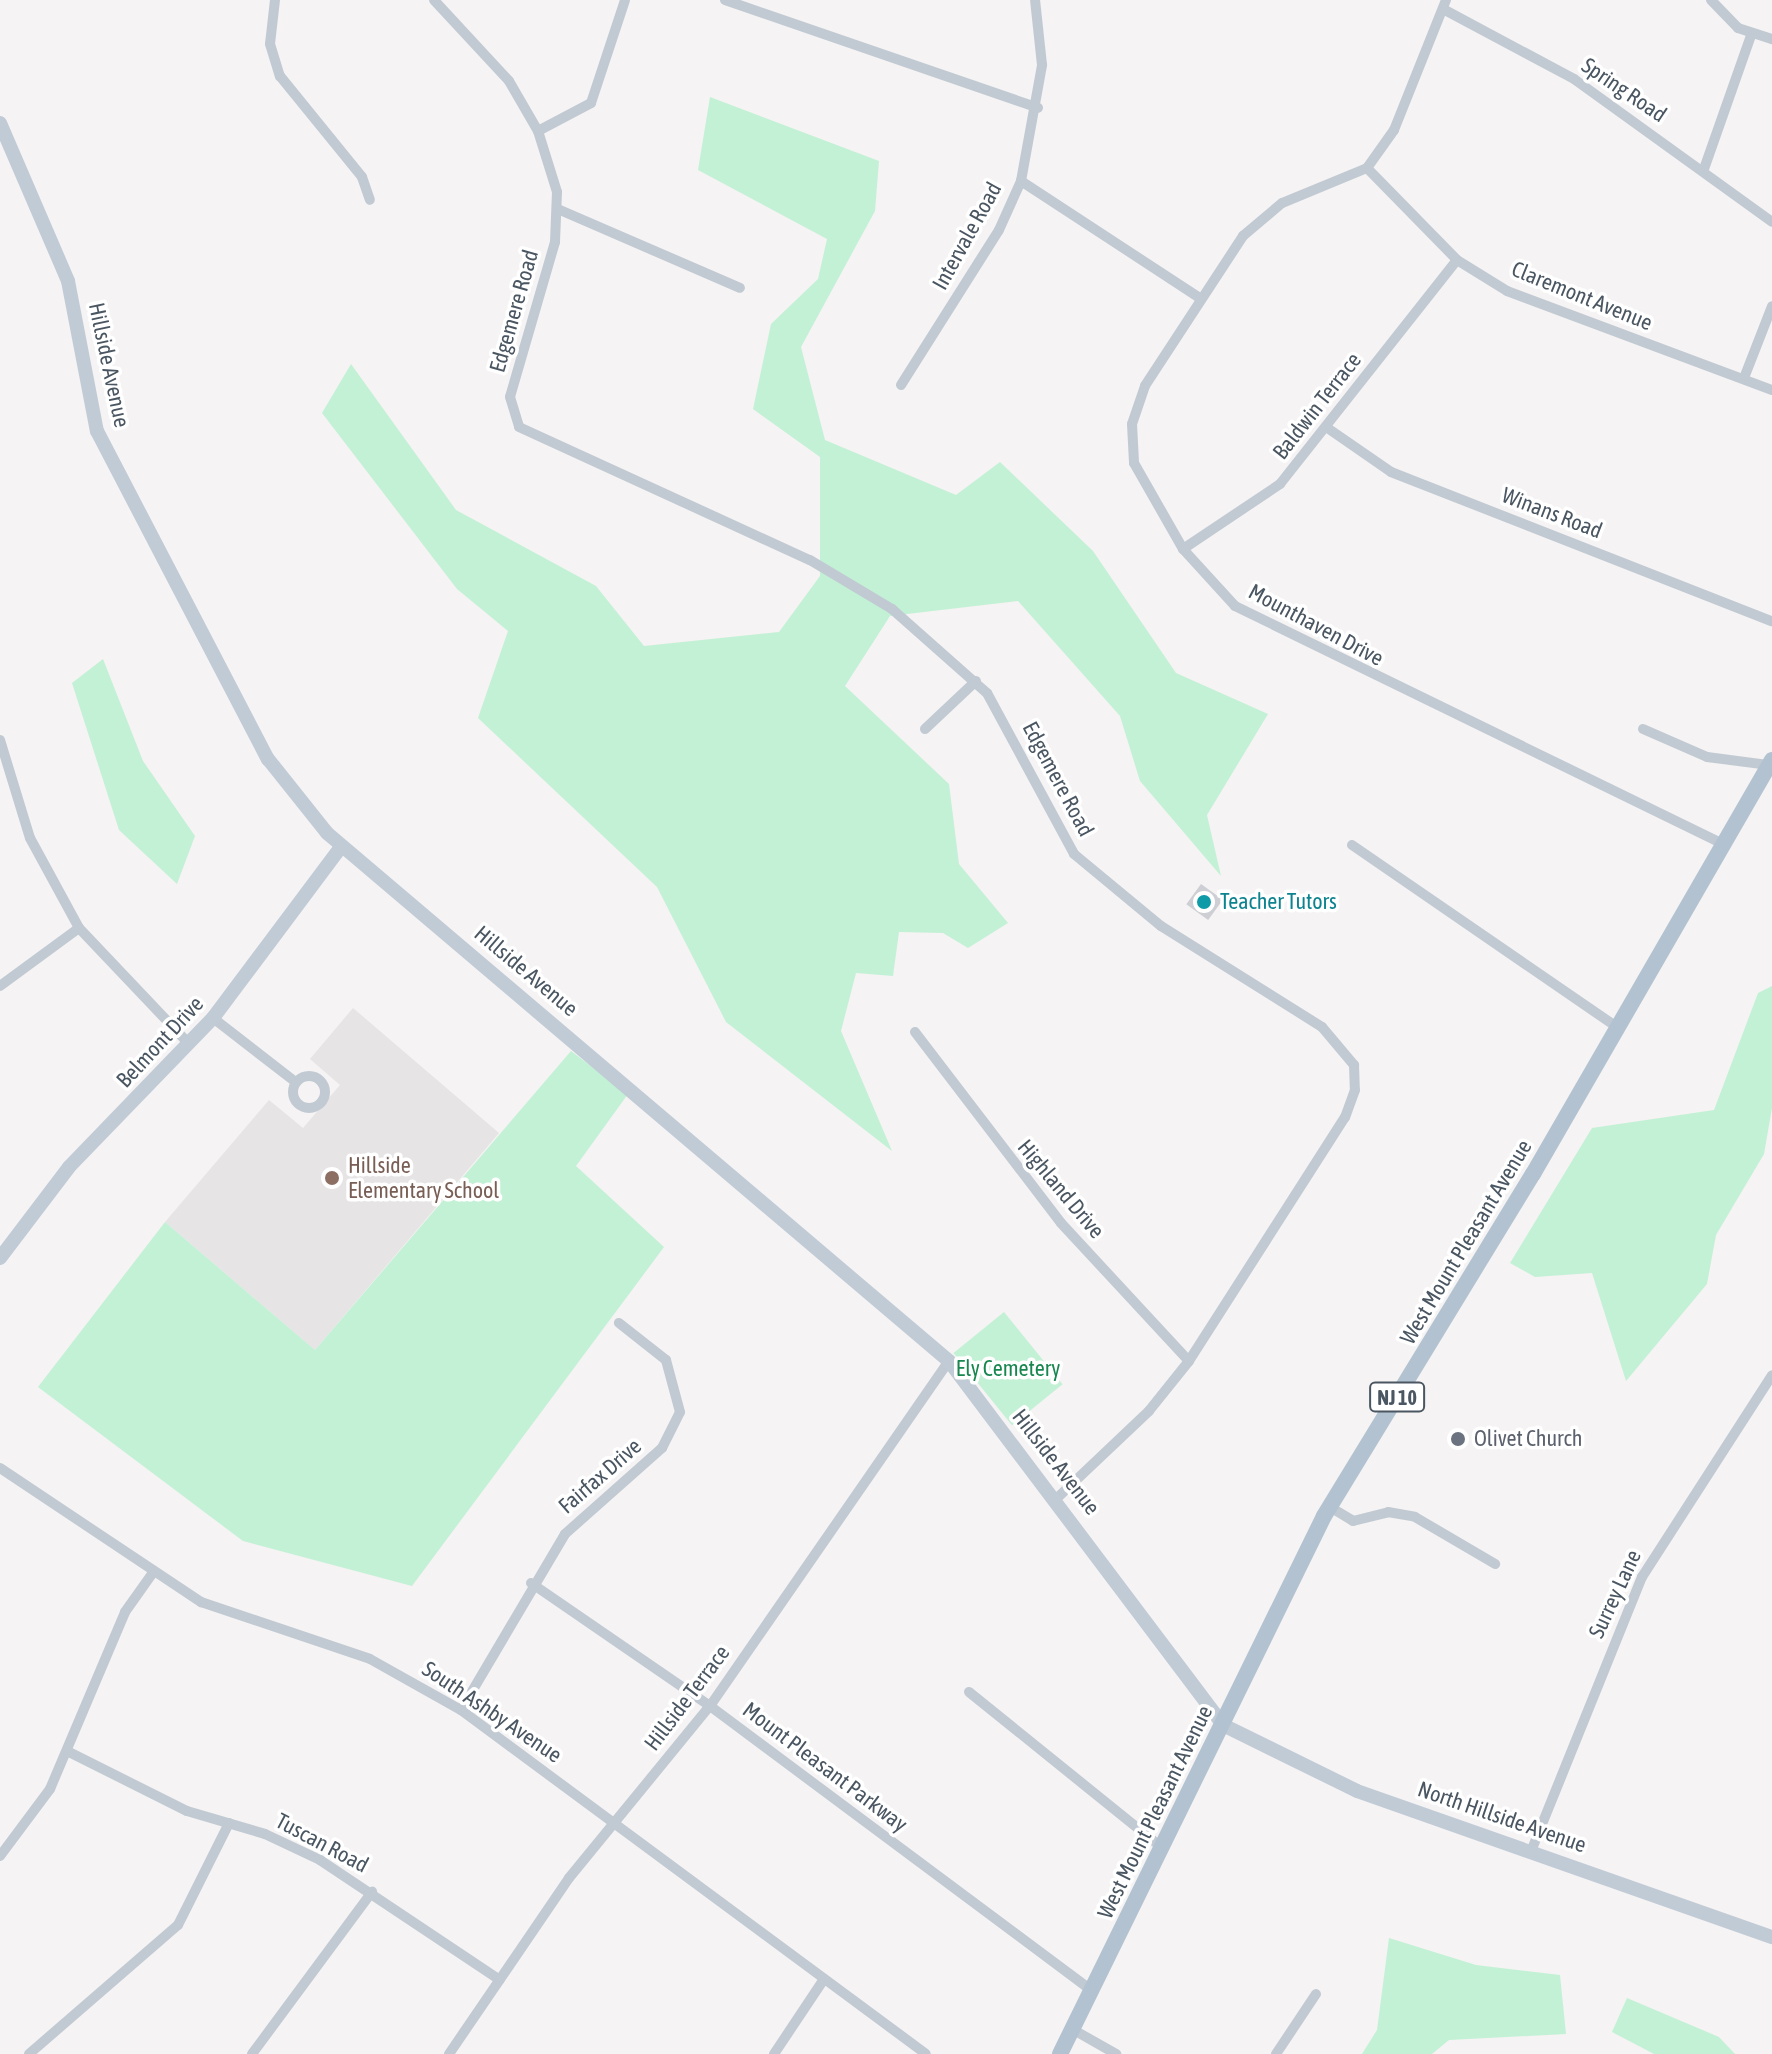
<!DOCTYPE html>
<style>
body{margin:0}
#map{position:relative;width:1772px;height:2054px;overflow:hidden;background:#f5f3f3;font-family:"Asap Condensed",sans-serif}
div>[style]{position:absolute}
.education>*{inset:0;background:#e6e4e5}
.green>*{inset:0;background:#c3f1d5;transform-origin:0 0}
.building>*{inset:0;background:#cdcfd5;transform-origin:0 0}
.street>*{height:10px;margin:-5px;padding:0 5px;transform-origin:5px;border-radius:5px;background:#c1cad2}
.street>.ring{margin:-5px;padding:0;box-sizing:content-box;background:none;border:10px solid #c1cad2;border-radius:50%}
.secondary>*{height:14px;margin:-7px;padding:0 7px;transform-origin:7px;border-radius:7px;background:#c1cbd6}
.primary>*{height:16px;margin:-8px;padding:0 8px;transform-origin:8px;border-radius:8px;background:#b3c2d1}
.dots>*{width:22px;height:22px;translate:-50% -50%;box-sizing:border-box;border:4px solid #fff;border-radius:50%}
span{translate:-50% -50%;white-space:nowrap;text-align:center;line-height:1.15;-webkit-text-stroke:7px #fff;paint-order:stroke}
.shield-label span{padding:2px 6px;background:#fff;border:2px solid;border-radius:6px;-webkit-text-stroke-width:0}
.shield-label{font-size:20px;color:#4a5661;font-weight:700}
.street-label{font-size:22px;color:#4a5661}
.culture-label{font-size:22px;color:#0d838f}
.left{translate:0 -50%;text-align:left}
.education-label{font-size:22px;color:#785e54}
.park-label{font-size:22px;color:#17864f}
.worship-label{font-size:22px;color:#5b616d}
</style>
<div id="map">
<div class="education">
<div style="clip-path:polygon(353px 1008px,499px 1133px,315px 1350px,165px 1222px,269px 1100px,303px 1128px,340px 1085px,310px 1059px)"></div>
</div>
<div class="green">
<div style="clip-path:polygon(710px 97px,879px 161px,875px 211px,801px 347px,825px 440px,956px 495px,1000px 462px,1093px 551px,1176px 673px,1268px 714px,1207px 815px,1221px 876px,1140px 781px,1120px 716px,1018px 601px,890px 616px,845px 686px,949px 784px,959px 864px,1008px 923px,968px 948px,943px 933px,899px 932px,893px 976px,856px 973px,841px 1031px,892px 1151px,726px 1022px,657px 887px,478px 718px,508px 631px,457px 589px,322px 413px,351px 364px,456px 510px,596px 586px,644px 646px,779px 632px,820px 576px,820px 457px,753px 409px,771px 324px,818px 279px,827px 239px,698px 170px)"></div>
<div style="clip-path:polygon(103px 659px,143px 761px,195px 836px,177px 884px,119px 830px,72px 683px)"></div>
<div style="clip-path:polygon(1772px 986px,1772px 1108px,1764px 1154px,1716px 1235px,1707px 1284px,1626px 1381px,1592px 1273px,1535px 1277px,1510px 1263px,1592px 1128px,1714px 1110px,1758px 993px)"></div>
<div style="clip-path:polygon(571px 1051px,628px 1094px,576px 1166px,664px 1247px,412px 1586px,243px 1541px,38px 1387px,165px 1222px,315px 1350px)"></div>
<div style="left:1004px;top:1312px;width:93px;height:65px;rotate:51deg"></div>
<div style="clip-path:polygon(1389px 1938px,1476px 1965px,1560px 1975px,1566px 2034px,1449px 2040px,1432px 2054px,1362px 2054px,1377px 2030px)"></div>
<div style="clip-path:polygon(1627px 1998px,1719px 2037px,1735px 2054px,1654px 2054px,1612px 2032px)"></div>
</div>
<div class="building">
<div style="left:1201px;top:884px;width:27px;height:25px;rotate:36deg"></div>
</div>
<div class="street">
<div style="left:275px;top:0;width:44px;rotate:96.5deg"></div>
<div style="left:270px;top:44px;width:34px;rotate:73deg"></div>
<div style="left:280px;top:76px;width:130px;rotate:50.9deg"></div>
<div style="left:362px;top:177px;width:24px;rotate:71deg"></div>
<div style="left:434px;top:0;width:110px;rotate:47.2deg"></div>
<div style="left:509px;top:81px;width:58px;rotate:59.9deg"></div>
<div style="left:538px;top:131px;width:64px;rotate:72.7deg"></div>
<div style="left:557px;top:192px;width:50px;rotate:92.3deg"></div>
<div style="left:555px;top:242px;width:161px;rotate:106.2deg"></div>
<div style="left:510px;top:397px;width:31px;rotate:73deg"></div>
<div style="left:519px;top:427px;width:320px;rotate:24.6deg"></div>
<div style="left:810px;top:560px;width:96px;rotate:30.9deg"></div>
<div style="left:892px;top:609px;width:127px;rotate:41.5deg"></div>
<div style="left:987px;top:693px;width:183px;rotate:61.6deg"></div>
<div style="left:1074px;top:854px;width:113px;rotate:39.6deg"></div>
<div style="left:1161px;top:926px;width:190px;rotate:32.1deg"></div>
<div style="left:1322px;top:1027px;width:50px;rotate:49.9deg"></div>
<div style="left:1354px;top:1065px;width:25px;rotate:88deg"></div>
<div style="left:1355px;top:1090px;width:29px;rotate:110deg"></div>
<div style="left:1345px;top:1117px;width:290px;rotate:122.6deg"></div>
<div style="left:1189px;top:1361px;width:64px;rotate:128.7deg"></div>
<div style="left:1149px;top:1411px;width:127px;rotate:136.6deg"></div>
<div style="left:725px;top:0;width:331px;rotate:19deg"></div>
<div style="left:1446px;top:0;width:140px;rotate:111.8deg"></div>
<div style="left:1394px;top:130px;width:47px;rotate:125.4deg"></div>
<div style="left:1367px;top:168px;width:92px;rotate:157.6deg"></div>
<div style="left:1282px;top:203px;width:51px;rotate:139.8deg"></div>
<div style="left:1243px;top:236px;width:179px;rotate:123.2deg"></div>
<div style="left:1145px;top:386px;width:40px;rotate:108.9deg"></div>
<div style="left:1132px;top:424px;width:39px;rotate:87deg"></div>
<div style="left:1134px;top:463px;width:99px;rotate:60.3deg"></div>
<div style="left:1183px;top:549px;width:77px;rotate:47.6deg"></div>
<div style="left:1235px;top:606px;width:543px;rotate:26deg"></div>
<div style="left:1711px;top:0;width:39px;rotate:46deg"></div>
<div style="left:1738px;top:28px;width:36px;rotate:18deg"></div>
<div style="left:1443px;top:9px;width:149px;rotate:28.1deg"></div>
<div style="left:1574px;top:79px;width:244px;rotate:35.8deg"></div>
<div style="left:538px;top:131px;width:60px;rotate:-27.8deg"></div>
<div style="left:591px;top:103px;width:108px;rotate:-71.7deg"></div>
<div style="left:1367px;top:168px;width:129px;rotate:45.6deg"></div>
<div style="left:1457px;top:260px;width:59px;rotate:31.8deg"></div>
<div style="left:1507px;top:291px;width:283px;rotate:20.5deg"></div>
<div style="left:1704px;top:169px;width:144px;rotate:-70.6deg"></div>
<div style="left:1021px;top:181px;width:215px;rotate:33.2deg"></div>
<div style="left:560px;top:210px;width:196px;rotate:23.4deg"></div>
<div style="left:1744px;top:378px;width:77px;rotate:-68.7deg"></div>
<div style="left:901px;top:385px;width:183px;rotate:-57.7deg"></div>
<div style="left:999px;top:230px;width:54px;rotate:-65.8deg"></div>
<div style="left:1021px;top:181px;width:118px;rotate:-79.7deg"></div>
<div style="left:1042px;top:65px;width:65px;rotate:-96.1deg"></div>
<div style="left:1326px;top:427px;width:79px;rotate:34.7deg"></div>
<div style="left:1391px;top:472px;width:409px;rotate:21.4deg"></div>
<div style="left:1183px;top:549px;width:117px;rotate:-33.8deg"></div>
<div style="left:1280px;top:484px;width:285px;rotate:-51.7deg"></div>
<div style="left:925px;top:729px;width:70px;rotate:-43.3deg"></div>
<div style="left:1643px;top:729px;width:70px;rotate:23.6deg"></div>
<div style="left:1707px;top:757px;width:63px;rotate:7.4deg"></div>
<div style="left:0;top:740px;width:102px;rotate:73deg"></div>
<div style="left:30px;top:838px;width:102px;rotate:61.4deg"></div>
<div style="left:79px;top:928px;width:160px;rotate:46.5deg"></div>
<div style="left:1352px;top:845px;width:323px;rotate:34.5deg"></div>
<div style="left:0;top:986px;width:98px;rotate:-36.3deg"></div>
<div style="left:213px;top:1018px;width:101px;rotate:37.8deg"></div>
<div style="left:915px;top:1032px;width:240px;rotate:52.6deg"></div>
<div style="left:1061px;top:1223px;width:188px;rotate:47.2deg"></div>
<div class="ring" style="left:293px;top:1076px;width:22px;height:22px"></div>
<div style="left:0;top:1468px;width:242px;rotate:33.7deg"></div>
<div style="left:201px;top:1602px;width:178px;rotate:18.6deg"></div>
<div style="left:370px;top:1659px;width:104px;rotate:29.3deg"></div>
<div style="left:461px;top:1710px;width:578px;rotate:36.49deg"></div>
<div style="left:1330px;top:1507px;width:27px;rotate:31deg"></div>
<div style="left:1353px;top:1521px;width:36px;rotate:-14deg"></div>
<div style="left:1388px;top:1512px;width:27px;rotate:10deg"></div>
<div style="left:1415px;top:1517px;width:93px;rotate:30.4deg"></div>
<div style="left:531px;top:1583px;width:217px;rotate:34.5deg"></div>
<div style="left:710px;top:1706px;width:475px;rotate:36.7deg"></div>
<div style="left:969px;top:1692px;width:247px;rotate:38.9deg"></div>
<div style="left:461px;top:1710px;width:204px;rotate:-59.4deg"></div>
<div style="left:565px;top:1534px;width:130px;rotate:-41.6deg"></div>
<div style="left:662px;top:1448px;width:40px;rotate:-63.4deg"></div>
<div style="left:680px;top:1412px;width:54px;rotate:-105.1deg"></div>
<div style="left:666px;top:1360px;width:60px;rotate:-141.8deg"></div>
<div style="left:67px;top:1751px;width:134px;rotate:26.6deg"></div>
<div style="left:187px;top:1811px;width:81px;rotate:16.4deg"></div>
<div style="left:265px;top:1834px;width:61px;rotate:25.3deg"></div>
<div style="left:320px;top:1860px;width:216px;rotate:33.7deg"></div>
<div style="left:1532px;top:1849px;width:293px;rotate:-68deg"></div>
<div style="left:1642px;top:1577px;width:240px;rotate:-57.2deg"></div>
<div style="left:0;top:1856px;width:84px;rotate:-53.3deg"></div>
<div style="left:50px;top:1789px;width:192px;rotate:-67deg"></div>
<div style="left:125px;top:1612px;width:47px;rotate:-54.6deg"></div>
<div style="left:1072px;top:2029px;width:51px;rotate:29.6deg"></div>
<div style="left:29px;top:2054px;width:197px;rotate:-40.9deg"></div>
<div style="left:178px;top:1925px;width:114px;rotate:-63.4deg"></div>
<div style="left:252px;top:2054px;width:202px;rotate:-53.5deg"></div>
<div style="left:449px;top:2054px;width:213px;rotate:-55.7deg"></div>
<div style="left:569px;top:1878px;width:222px;rotate:-50.7deg"></div>
<div style="left:710px;top:1706px;width:420px;rotate:-55.3deg"></div>
<div style="left:774px;top:2054px;width:90px;rotate:-56.3deg"></div>
<div style="left:1276px;top:2054px;width:72px;rotate:-56.3deg"></div>
</div>
<div class="secondary">
<div style="left:0;top:123px;width:172px;rotate:66.7deg"></div>
<div style="left:68px;top:281px;width:153px;rotate:79.1deg"></div>
<div style="left:97px;top:431px;width:370px;rotate:62.5deg"></div>
<div style="left:268px;top:759px;width:95px;rotate:51.4deg"></div>
<div style="left:327px;top:833px;width:816px;rotate:40.33deg"></div>
<div style="left:949px;top:1361px;width:456px;rotate:53deg"></div>
<div style="left:1223px;top:1725px;width:149px;rotate:26.2deg"></div>
<div style="left:1357px;top:1791px;width:440px;rotate:19.4deg"></div>
<div style="left:0;top:1258px;width:114px;rotate:-52.8deg"></div>
<div style="left:69px;top:1167px;width:207px;rotate:-46deg"></div>
<div style="left:213px;top:1018px;width:214px;rotate:-53.2deg"></div>
</div>
<div class="primary">
<div style="left:1060px;top:2054px;width:599px;rotate:-63.86deg"></div>
<div style="left:1324px;top:1516px;width:401px;rotate:-58.6deg"></div>
<div style="left:1533px;top:1174px;width:478px;rotate:-60deg"></div>
</div>
<div class="dots">
<div style="left:1204px;top:902px;background:#0f9aa8"></div>
<div style="left:332px;top:1178px;background:#8d6e63"></div>
<div style="left:1458px;top:1439px;background:#6b7280"></div>
</div>
<div class="shield-label">
<span style="left:1397px;top:1397px">NJ 10</span>
</div>
<div class="street-label">
<span style="left:1624px;top:90px;rotate:34deg">Spring Road</span>
<span style="left:967px;top:236px;rotate:-61deg">Intervale Road</span>
<span style="left:1582px;top:296px;rotate:22deg">Claremont Avenue</span>
<span style="left:514px;top:311px;rotate:-74deg">Edgemere Road</span>
<span style="left:109px;top:365px;rotate:78deg">Hillside Avenue</span>
<span style="left:1317px;top:406px;rotate:-52deg">Baldwin Terrace</span>
<span style="left:1552px;top:513px;rotate:21deg">Winans Road</span>
<span style="left:1316px;top:625px;rotate:28deg">Mounthaven Drive</span>
<span style="left:1058px;top:779px;rotate:62deg">Edgemere Road</span>
<span style="left:526px;top:971px;rotate:40deg">Hillside Avenue</span>
<span style="left:160px;top:1042px;rotate:-47deg">Belmont Drive</span>
<span style="left:1061px;top:1189px;rotate:50deg">Highland Drive</span>
<span style="left:1466px;top:1242px;rotate:-59deg">West Mount Pleasant Avenue</span>
<span style="left:1056px;top:1462px;rotate:52deg">Hillside Avenue</span>
<span style="left:600px;top:1476px;rotate:-41deg">Fairfax Drive</span>
<span style="left:1615px;top:1594px;rotate:-65deg">Surrey Lane</span>
<span style="left:687px;top:1698px;rotate:-53deg">Hillside Terrace</span>
<span style="left:492px;top:1712px;rotate:34deg">South Ashby Avenue</span>
<span style="left:825px;top:1767px;rotate:37deg">Mount Pleasant Parkway</span>
<span style="left:1155px;top:1812px;rotate:-64deg">West Mount Pleasant Avenue</span>
<span style="left:1502px;top:1817px;rotate:19deg">North Hillside Avenue</span>
<span style="left:322px;top:1843px;rotate:28deg">Tuscan Road</span>
</div>
<div class="culture-label">
<span class="left" style="left:1220px;top:902px">Teacher Tutors</span>
</div>
<div class="education-label">
<span class="left" style="left:348px;top:1178px">Hillside<br>Elementary School</span>
</div>
<div class="park-label">
<span style="left:1008px;top:1369px">Ely Cemetery</span>
</div>
<div class="worship-label">
<span class="left" style="left:1474px;top:1439px">Olivet Church</span>
</div>
</div>
